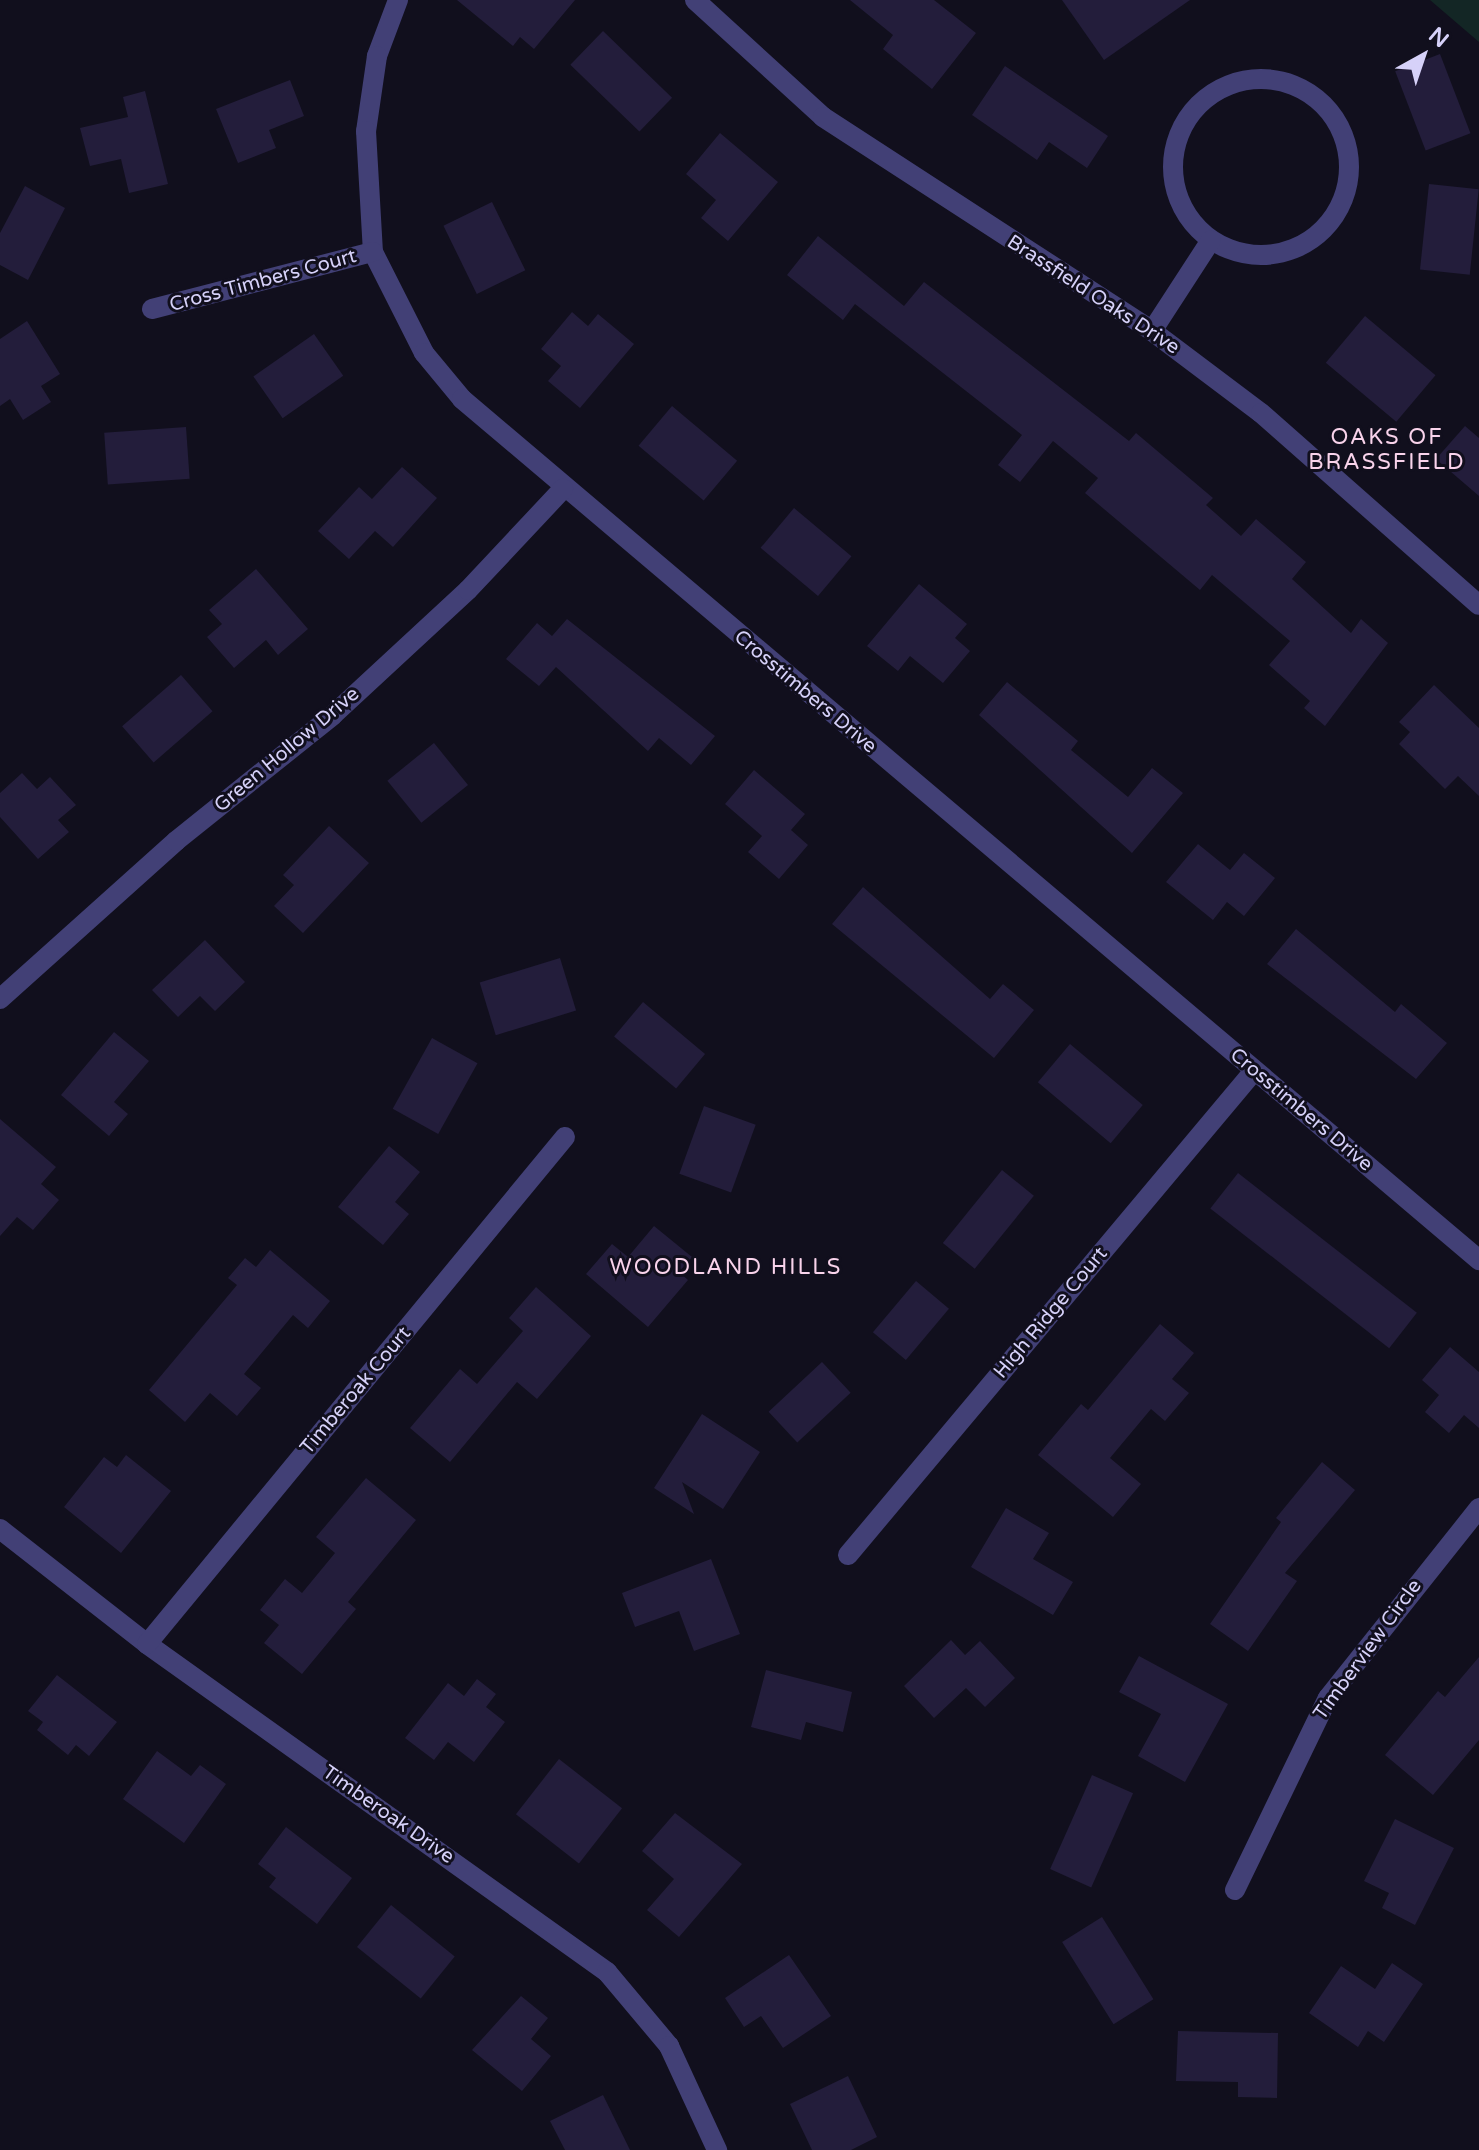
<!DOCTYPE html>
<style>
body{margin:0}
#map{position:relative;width:1479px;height:2150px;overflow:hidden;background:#110f1d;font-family:"Varela Round",sans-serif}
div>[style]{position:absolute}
.green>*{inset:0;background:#132625}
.building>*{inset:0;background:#231d3b;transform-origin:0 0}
.street>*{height:20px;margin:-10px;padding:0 10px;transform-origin:10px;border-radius:10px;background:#424076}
.street>.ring{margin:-10px;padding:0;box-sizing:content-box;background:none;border:20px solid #424076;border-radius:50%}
span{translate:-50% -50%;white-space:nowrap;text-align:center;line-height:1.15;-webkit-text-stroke:6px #110f1d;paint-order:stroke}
.street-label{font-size:20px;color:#d6d1f9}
.neighbourhood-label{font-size:22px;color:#f9d3eb;letter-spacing:2px}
.north{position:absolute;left:1383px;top:16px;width:80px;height:80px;-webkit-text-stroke:6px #110f1d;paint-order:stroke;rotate:40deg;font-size:22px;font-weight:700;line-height:32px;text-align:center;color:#d6d1f9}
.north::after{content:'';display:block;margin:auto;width:28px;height:36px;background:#d6d1f9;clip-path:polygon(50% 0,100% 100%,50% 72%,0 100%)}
</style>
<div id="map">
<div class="green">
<div style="clip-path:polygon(1430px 0,1479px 0,1479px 42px)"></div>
</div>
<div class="building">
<div style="clip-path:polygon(457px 0,575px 0,534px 49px,520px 37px,513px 46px)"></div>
<div style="clip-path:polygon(850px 0,934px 0,976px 33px,932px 89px,883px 49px,893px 35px)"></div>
<div style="clip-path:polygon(1062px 0,1190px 0,1104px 60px)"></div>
<div style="left:603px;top:31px;width:96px;height:47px;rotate:44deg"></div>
<div style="left:1440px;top:54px;width:85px;height:48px;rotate:69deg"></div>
<div style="clip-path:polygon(1005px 66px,1108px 136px,1087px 168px,1049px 142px,1037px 160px,972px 115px)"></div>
<div style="clip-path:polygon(290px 80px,304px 116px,269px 130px,276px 148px,238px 163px,216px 109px)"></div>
<div style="clip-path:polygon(145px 91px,168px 184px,129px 193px,121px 159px,90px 166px,80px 128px,128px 117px,123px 97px)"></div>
<div style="clip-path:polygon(720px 133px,778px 182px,728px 241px,701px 218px,716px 200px,686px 174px)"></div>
<div style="left:1429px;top:184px;width:50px;height:86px;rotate:6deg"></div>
<div style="clip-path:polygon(25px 186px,65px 208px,28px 280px,0 265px,0 233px)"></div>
<div style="left:492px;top:202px;width:76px;height:54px;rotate:64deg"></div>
<div style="clip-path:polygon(818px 236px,904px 306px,924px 282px,1129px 441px,1136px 433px,1213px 498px,1206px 505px,1241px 536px,1256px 519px,1306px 562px,1292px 579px,1351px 633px,1361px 619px,1388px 643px,1325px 726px,1304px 708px,1310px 701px,1269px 665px,1290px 641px,1212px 575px,1200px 590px,1085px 493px,1098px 478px,1053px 441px,1020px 482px,998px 465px,1022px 435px,855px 304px,843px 320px,787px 275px)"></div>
<div style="clip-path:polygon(572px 312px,588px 326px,598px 314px,634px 344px,580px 408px,548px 381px,561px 366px,541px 349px)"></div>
<div style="left:1365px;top:316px;width:92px;height:61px;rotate:40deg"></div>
<div style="clip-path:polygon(27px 321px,60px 374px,41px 386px,51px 402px,23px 420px,10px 399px,0 406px,0 339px)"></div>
<div style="left:314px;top:334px;width:51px;height:74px;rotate:55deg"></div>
<div style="left:672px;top:406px;width:85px;height:52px;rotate:40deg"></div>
<div style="clip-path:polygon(1465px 426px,1479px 438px,1479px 496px,1436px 459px)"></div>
<div style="left:186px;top:427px;width:52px;height:82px;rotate:86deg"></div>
<div style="clip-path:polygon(402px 467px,437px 498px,393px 547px,375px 531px,349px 559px,318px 531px,359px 487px,372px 499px)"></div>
<div style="left:794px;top:508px;width:75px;height:52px;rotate:40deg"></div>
<div style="clip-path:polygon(256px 569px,308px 629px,278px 655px,266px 640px,234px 668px,207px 637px,222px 624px,209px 610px)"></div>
<div style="clip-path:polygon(919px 584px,967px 624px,955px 638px,970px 651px,943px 683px,910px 656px,898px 671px,867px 646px)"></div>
<div style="clip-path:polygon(567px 619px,715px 736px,691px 765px,659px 738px,648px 751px,556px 667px,539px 686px,506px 659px,537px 623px,552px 636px)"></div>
<div style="left:181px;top:675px;width:48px;height:78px;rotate:49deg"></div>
<div style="clip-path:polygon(1007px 682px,1078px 741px,1071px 750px,1128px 797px,1152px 768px,1183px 793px,1132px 853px,979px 715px)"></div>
<div style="clip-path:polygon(1434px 685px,1479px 728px,1479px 796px,1458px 776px,1445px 789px,1399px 744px,1410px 732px,1399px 722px)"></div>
<div style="left:434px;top:743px;width:54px;height:60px;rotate:51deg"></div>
<div style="clip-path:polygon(754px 770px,805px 814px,791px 830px,808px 845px,779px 879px,748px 852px,762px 836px,725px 804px)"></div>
<div style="clip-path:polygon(22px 773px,37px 789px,50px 777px,76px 805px,58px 820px,69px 832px,38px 859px,0 817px,0 793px)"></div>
<div style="clip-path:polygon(329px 826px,369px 863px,303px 933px,274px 906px,294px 885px,283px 875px)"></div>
<div style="clip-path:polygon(1198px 844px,1230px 870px,1244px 853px,1275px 878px,1244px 916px,1227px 902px,1213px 920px,1166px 882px)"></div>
<div style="clip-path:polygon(863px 887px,990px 999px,1003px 984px,1034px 1010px,994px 1058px,832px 924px)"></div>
<div style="clip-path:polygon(1296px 929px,1395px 1012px,1401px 1004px,1447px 1043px,1416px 1079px,1267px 964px)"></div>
<div style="clip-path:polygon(205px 940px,245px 982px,215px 1011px,200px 996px,178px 1017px,152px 990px)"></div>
<div style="left:560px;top:958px;width:55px;height:84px;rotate:73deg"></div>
<div style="left:643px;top:1002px;width:81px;height:45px;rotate:40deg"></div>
<div style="clip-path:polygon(114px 1032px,149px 1061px,114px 1102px,128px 1114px,109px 1136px,61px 1095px)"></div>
<div style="left:432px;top:1038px;width:52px;height:81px;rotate:29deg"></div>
<div style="left:1070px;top:1044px;width:95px;height:50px;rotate:40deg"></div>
<div style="left:704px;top:1106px;width:55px;height:72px;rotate:20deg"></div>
<div style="clip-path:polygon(0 1119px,56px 1167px,41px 1184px,59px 1200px,33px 1230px,17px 1217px,0 1236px)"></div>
<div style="clip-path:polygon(389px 1146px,420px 1172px,395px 1202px,409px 1214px,383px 1245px,338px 1207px)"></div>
<div style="left:1002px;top:1170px;width:41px;height:94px;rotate:39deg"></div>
<div style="left:1238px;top:1173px;width:227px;height:45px;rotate:38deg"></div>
<div style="clip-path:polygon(654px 1226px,692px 1257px,679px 1272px,688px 1280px,648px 1327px,586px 1274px,612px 1244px,628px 1257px)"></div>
<div style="clip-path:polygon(270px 1250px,330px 1301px,308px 1328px,293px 1315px,244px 1374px,261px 1388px,237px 1416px,210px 1393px,185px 1422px,149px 1390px,237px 1285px,228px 1278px,245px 1258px,256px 1267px)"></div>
<div style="left:916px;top:1281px;width:43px;height:67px;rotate:40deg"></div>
<div style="clip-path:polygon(536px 1287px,591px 1336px,537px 1399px,517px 1382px,450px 1462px,410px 1428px,460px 1369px,477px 1384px,523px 1331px,509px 1318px)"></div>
<div style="clip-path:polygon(1160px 1324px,1194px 1353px,1172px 1379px,1189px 1393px,1165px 1421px,1151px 1409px,1110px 1458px,1141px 1484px,1113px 1517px,1038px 1455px,1081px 1404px,1088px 1410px)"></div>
<div style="clip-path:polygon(1450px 1347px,1479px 1372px,1479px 1428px,1464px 1415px,1449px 1433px,1425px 1412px,1439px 1395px,1422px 1380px)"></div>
<div style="left:822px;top:1362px;width:42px;height:73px;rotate:47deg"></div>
<div style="clip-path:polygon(702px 1414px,760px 1452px,723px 1509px,682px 1482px,694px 1514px,654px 1488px)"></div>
<div style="clip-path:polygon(126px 1455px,171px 1491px,121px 1553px,64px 1507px,104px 1457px,117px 1467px)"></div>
<div style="clip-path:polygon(1322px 1462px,1355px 1490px,1285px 1573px,1297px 1581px,1248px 1651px,1210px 1624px,1281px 1522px,1276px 1518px)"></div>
<div style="clip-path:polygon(366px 1478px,416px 1520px,348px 1602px,356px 1609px,302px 1674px,264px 1643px,279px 1625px,260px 1610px,285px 1579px,302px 1593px,335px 1553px,316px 1537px)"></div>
<div style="clip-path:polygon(1006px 1508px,1049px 1533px,1033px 1559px,1073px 1582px,1053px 1615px,971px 1567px)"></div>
<div style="clip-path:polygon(711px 1559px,740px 1634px,694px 1651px,679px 1611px,635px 1627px,622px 1593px)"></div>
<div style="clip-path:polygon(951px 1640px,965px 1655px,980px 1641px,1015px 1678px,985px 1707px,966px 1688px,934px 1718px,904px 1686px)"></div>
<div style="clip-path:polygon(1139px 1656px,1228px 1704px,1185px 1782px,1138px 1756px,1161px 1714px,1119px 1692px)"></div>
<div style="clip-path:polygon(1479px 1657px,1479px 1740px,1433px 1795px,1385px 1755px,1438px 1691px,1445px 1697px)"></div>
<div style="clip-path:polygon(766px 1670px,852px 1692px,843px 1732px,806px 1722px,801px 1740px,751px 1727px)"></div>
<div style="clip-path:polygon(57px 1675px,117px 1722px,89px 1756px,76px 1745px,68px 1755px,37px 1730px,43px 1722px,28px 1711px)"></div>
<div style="clip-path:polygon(477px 1679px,496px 1694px,486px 1707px,505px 1722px,474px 1762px,448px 1742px,434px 1760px,405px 1738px,448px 1683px,464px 1696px)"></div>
<div style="clip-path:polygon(157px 1751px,191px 1776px,200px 1765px,226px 1784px,184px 1843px,123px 1799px)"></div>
<div style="left:559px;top:1759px;width:80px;height:70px;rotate:38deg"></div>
<div style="left:1092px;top:1775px;width:45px;height:103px;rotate:24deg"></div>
<div style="clip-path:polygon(675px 1813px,742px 1864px,679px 1937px,647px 1910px,674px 1879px,642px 1851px)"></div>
<div style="clip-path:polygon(1395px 1819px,1454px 1848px,1415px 1925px,1382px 1908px,1389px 1893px,1364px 1881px)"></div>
<div style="clip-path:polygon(286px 1827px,352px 1878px,317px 1924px,269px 1887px,276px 1878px,258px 1864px)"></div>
<div style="left:391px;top:1905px;width:82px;height:54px;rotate:39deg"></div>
<div style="left:1102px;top:1917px;width:97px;height:47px;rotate:58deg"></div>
<div style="clip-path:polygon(789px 1955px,831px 2016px,783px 2048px,761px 2016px,744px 2027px,725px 1998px)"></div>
<div style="clip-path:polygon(1392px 1963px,1423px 1984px,1384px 2042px,1368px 2031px,1358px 2047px,1309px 2013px,1341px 1966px,1375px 1989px)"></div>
<div style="clip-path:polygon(521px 1996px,548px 2018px,531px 2039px,551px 2056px,522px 2091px,472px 2050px)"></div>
<div style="clip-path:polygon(1178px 2031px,1278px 2033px,1277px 2098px,1238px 2097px,1238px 2082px,1176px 2081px)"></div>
<div style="clip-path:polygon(848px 2076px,877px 2137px,851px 2150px,812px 2150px,790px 2104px)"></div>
<div style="clip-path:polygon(603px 2095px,630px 2150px,565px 2150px,550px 2121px)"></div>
</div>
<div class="street">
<div style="left:398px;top:0;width:60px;rotate:110.6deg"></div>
<div style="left:377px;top:56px;width:76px;rotate:98.3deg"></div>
<div style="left:366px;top:131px;width:121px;rotate:86.7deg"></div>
<div style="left:373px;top:252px;width:113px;rotate:63.2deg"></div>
<div style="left:424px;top:353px;width:60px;rotate:50.4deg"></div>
<div style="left:462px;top:399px;width:1333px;rotate:40.25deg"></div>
<div style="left:695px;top:0;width:173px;rotate:42.4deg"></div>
<div style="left:823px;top:117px;width:392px;rotate:33deg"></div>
<div style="left:1152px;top:331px;width:136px;rotate:37deg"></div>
<div style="left:1261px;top:413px;width:290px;rotate:41.4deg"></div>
<div class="ring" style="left:1173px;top:79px;width:156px;height:156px"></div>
<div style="left:152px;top:309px;width:228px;rotate:-14.5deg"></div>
<div style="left:1152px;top:331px;width:108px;rotate:-57deg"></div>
<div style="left:0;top:999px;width:237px;rotate:-41.9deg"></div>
<div style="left:176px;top:841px;width:201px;rotate:-38.7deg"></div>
<div style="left:333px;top:715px;width:184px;rotate:-42.8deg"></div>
<div style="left:468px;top:590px;width:139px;rotate:-46.8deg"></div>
<div style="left:0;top:1529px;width:187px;rotate:38deg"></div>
<div style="left:147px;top:1644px;width:565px;rotate:35.49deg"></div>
<div style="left:607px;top:1972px;width:97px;rotate:50deg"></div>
<div style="left:669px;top:2046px;width:115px;rotate:65.2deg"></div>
<div style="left:848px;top:1555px;width:632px;rotate:-50.01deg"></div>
<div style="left:147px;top:1644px;width:657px;rotate:-50.5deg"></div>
<div style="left:1235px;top:1890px;width:213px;rotate:-64.2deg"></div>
<div style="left:1328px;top:1698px;width:243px;rotate:-51.5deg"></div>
</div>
<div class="street-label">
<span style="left:263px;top:281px;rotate:-15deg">Cross Timbers Court</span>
<span style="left:1093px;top:295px;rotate:33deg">Brassfield Oaks Drive</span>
<span style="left:805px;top:692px;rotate:40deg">Crosstimbers Drive</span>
<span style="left:287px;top:750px;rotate:-40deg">Green Hollow Drive</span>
<span style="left:1301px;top:1110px;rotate:40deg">Crosstimbers Drive</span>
<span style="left:1051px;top:1313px;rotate:-50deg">High Ridge Court</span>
<span style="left:356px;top:1391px;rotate:-50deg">Timberoak Court</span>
<span style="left:1368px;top:1650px;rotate:-54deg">Timberview Circle</span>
<span style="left:388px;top:1815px;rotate:35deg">Timberoak Drive</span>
</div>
<div class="neighbourhood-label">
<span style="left:1387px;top:450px">OAKS OF<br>BRASSFIELD</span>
<span style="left:726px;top:1268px">WOODLAND HILLS</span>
</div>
<div class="north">N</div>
</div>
